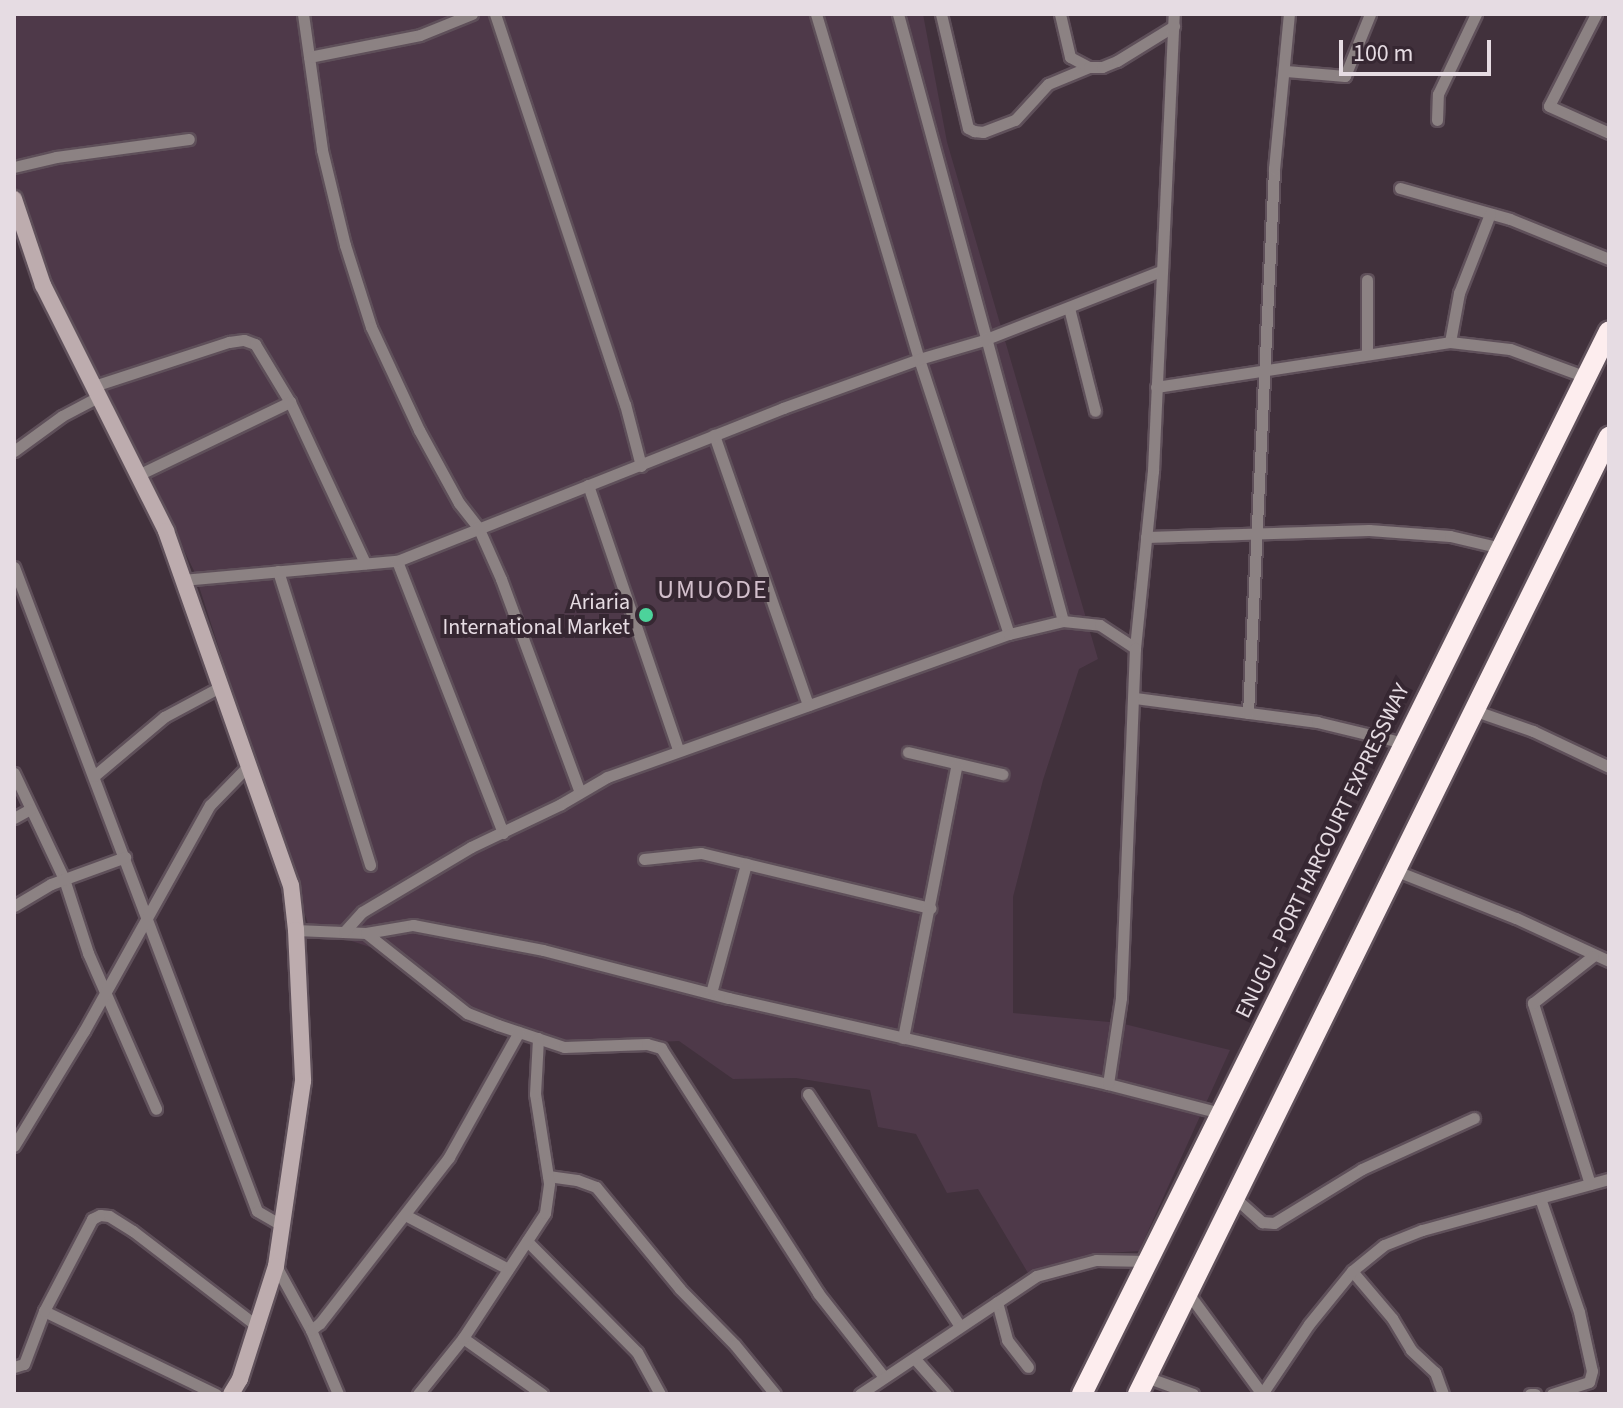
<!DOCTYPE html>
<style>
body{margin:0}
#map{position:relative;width:1623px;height:1408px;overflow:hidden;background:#41313c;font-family:"Source Sans 3",sans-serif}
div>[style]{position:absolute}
.built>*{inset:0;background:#4e3949}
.roads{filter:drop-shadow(2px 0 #5f505a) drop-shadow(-2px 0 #5f505a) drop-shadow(0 2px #5f505a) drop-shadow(0 -2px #5f505a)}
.street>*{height:11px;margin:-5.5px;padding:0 5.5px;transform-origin:5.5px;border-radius:5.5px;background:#8c8283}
.secondary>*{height:16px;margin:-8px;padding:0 8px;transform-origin:8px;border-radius:8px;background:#bdacae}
.highway>*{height:20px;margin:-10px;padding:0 10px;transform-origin:10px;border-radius:10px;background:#fdedee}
.dots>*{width:22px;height:22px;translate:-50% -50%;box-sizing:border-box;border:4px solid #362732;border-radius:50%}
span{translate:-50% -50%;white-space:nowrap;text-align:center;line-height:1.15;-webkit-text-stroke:8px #362732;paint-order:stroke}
.poi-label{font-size:22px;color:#e6dce3}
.right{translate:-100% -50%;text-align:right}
.street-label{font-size:22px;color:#e6dce3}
.quarter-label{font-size:26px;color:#d2bfcc;letter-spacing:2px}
.frame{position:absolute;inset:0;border:16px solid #e6dce3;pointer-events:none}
.scale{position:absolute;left:1339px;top:40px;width:152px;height:36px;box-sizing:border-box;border:4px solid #e6dce3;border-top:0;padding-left:10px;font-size:24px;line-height:28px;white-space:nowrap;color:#e6dce3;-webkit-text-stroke:6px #362732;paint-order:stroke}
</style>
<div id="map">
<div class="built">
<div style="clip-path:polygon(14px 14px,923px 14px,947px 142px,1098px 659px,1079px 669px,1043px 780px,1013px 897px,1013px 1013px,1120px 1023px,1230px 1050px,1139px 1251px,1092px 1254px,1028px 1273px,978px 1189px,947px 1193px,916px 1134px,878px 1127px,870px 1090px,796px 1078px,733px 1079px,679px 1041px,575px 1046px,493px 1028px,388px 953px,309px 927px,194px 571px,102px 379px,29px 243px,14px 187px)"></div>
</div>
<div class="roads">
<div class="street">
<div style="left:303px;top:14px;width:137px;rotate:82deg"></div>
<div style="left:322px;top:150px;width:98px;rotate:76.4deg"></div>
<div style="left:345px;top:245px;width:86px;rotate:72.4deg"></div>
<div style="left:371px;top:327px;width:114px;rotate:65deg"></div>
<div style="left:419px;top:430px;width:83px;rotate:61.3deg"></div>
<div style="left:459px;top:503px;width:31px;rotate:52deg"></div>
<div style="left:478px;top:527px;width:57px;rotate:66.1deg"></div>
<div style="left:501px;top:579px;width:227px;rotate:69.7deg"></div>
<div style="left:495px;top:14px;width:411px;rotate:71.6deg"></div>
<div style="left:625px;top:404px;width:64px;rotate:75.5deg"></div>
<div style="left:816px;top:14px;width:360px;rotate:73.4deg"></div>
<div style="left:919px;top:359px;width:289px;rotate:71.9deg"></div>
<div style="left:898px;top:14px;width:629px;rotate:74.79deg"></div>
<div style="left:941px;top:14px;width:117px;rotate:76.7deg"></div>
<div style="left:968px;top:128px;width:7px;rotate:27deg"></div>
<div style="left:974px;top:131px;width:9px;rotate:6deg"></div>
<div style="left:983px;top:132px;width:34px;rotate:-21deg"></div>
<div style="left:1015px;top:120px;width:49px;rotate:-47.5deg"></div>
<div style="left:1048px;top:84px;width:44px;rotate:-22.5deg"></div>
<div style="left:1060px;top:14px;width:44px;rotate:76.9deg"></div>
<div style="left:1070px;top:57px;width:21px;rotate:28deg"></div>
<div style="left:1089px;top:67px;width:13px"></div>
<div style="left:1102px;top:67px;width:16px;rotate:-22deg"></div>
<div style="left:1117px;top:61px;width:67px;rotate:-31.6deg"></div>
<div style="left:1596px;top:14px;width:103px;rotate:117.1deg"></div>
<div style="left:1549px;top:106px;width:66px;rotate:24.2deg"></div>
<div style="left:309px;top:57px;width:113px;rotate:-11.2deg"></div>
<div style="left:420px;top:35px;width:56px;rotate:-22deg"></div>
<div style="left:1286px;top:71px;width:59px;rotate:4.8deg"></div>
<div style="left:1345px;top:76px;width:67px;rotate:-68deg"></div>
<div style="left:1437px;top:120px;width:26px;rotate:-88deg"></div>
<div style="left:1438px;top:94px;width:89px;rotate:-64.6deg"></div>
<div style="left:14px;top:167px;width:43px;rotate:-13.4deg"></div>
<div style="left:56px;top:157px;width:134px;rotate:-7.7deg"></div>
<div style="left:1400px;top:188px;width:114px;rotate:15.7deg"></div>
<div style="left:1510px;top:219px;width:107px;rotate:22deg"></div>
<div style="left:1367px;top:280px;width:73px;rotate:90deg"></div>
<div style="left:1069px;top:308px;width:106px;rotate:75.8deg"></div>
<div style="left:1450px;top:342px;width:50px;rotate:-79.6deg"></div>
<div style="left:1459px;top:293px;width:85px;rotate:-68.6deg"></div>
<div style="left:94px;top:386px;width:142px;rotate:-18.1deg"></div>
<div style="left:229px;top:342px;width:15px;rotate:-8deg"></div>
<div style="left:244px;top:340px;width:12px;rotate:20deg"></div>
<div style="left:255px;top:344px;width:68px;rotate:58.9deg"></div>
<div style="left:290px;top:402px;width:178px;rotate:65deg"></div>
<div style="left:1156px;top:387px;width:297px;rotate:-8.7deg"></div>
<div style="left:1450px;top:342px;width:60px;rotate:6.7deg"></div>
<div style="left:1510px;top:349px;width:81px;rotate:20.2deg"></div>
<div style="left:714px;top:435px;width:286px;rotate:70.8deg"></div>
<div style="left:14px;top:451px;width:59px;rotate:-36.1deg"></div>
<div style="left:62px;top:416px;width:43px;rotate:-27.8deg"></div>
<div style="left:138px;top:475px;width:169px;rotate:-25.7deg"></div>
<div style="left:588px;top:485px;width:279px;rotate:71.2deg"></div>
<div style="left:1146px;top:537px;width:223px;rotate:-1.8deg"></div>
<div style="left:1369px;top:530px;width:81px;rotate:4.2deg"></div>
<div style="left:1450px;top:536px;width:52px;rotate:13.2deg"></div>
<div style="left:397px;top:561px;width:292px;rotate:68.7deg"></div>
<div style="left:14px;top:567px;width:688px;rotate:69.33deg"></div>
<div style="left:257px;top:1211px;width:28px;rotate:30deg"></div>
<div style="left:278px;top:571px;width:308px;rotate:72.6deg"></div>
<div style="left:182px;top:580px;width:216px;rotate:-5.1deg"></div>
<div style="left:397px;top:561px;width:415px;rotate:-21.6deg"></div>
<div style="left:783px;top:408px;width:145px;rotate:-19.8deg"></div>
<div style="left:919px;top:359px;width:68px;rotate:-16.3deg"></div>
<div style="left:984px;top:340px;width:190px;rotate:-21.3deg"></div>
<div style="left:1135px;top:648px;width:178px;rotate:-84.2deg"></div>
<div style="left:1153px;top:471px;width:457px;rotate:-87.4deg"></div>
<div style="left:1135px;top:698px;width:184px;rotate:7.5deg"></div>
<div style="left:1317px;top:722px;width:89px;rotate:13.6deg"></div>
<div style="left:1473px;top:710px;width:64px;rotate:19.3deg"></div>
<div style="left:1533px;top:731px;width:84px;rotate:25.3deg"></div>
<div style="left:1248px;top:713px;width:545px;rotate:-87.26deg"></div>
<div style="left:1274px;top:169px;width:156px;rotate:-84.5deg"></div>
<div style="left:908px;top:752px;width:97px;rotate:13.2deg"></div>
<div style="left:14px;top:773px;width:117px;rotate:64.7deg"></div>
<div style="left:64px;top:879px;width:78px;rotate:72deg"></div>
<div style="left:88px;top:953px;width:170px;rotate:66.4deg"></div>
<div style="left:94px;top:776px;width:92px;rotate:-40.1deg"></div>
<div style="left:164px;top:717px;width:64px;rotate:-28.2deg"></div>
<div style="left:14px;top:818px;width:18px;rotate:-29deg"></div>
<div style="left:644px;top:859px;width:57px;rotate:-6deg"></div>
<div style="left:701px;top:853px;width:236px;rotate:13.5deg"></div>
<div style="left:1394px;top:870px;width:131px;rotate:21.5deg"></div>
<div style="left:1516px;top:918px;width:102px;rotate:24.8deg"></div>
<div style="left:14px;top:906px;width:43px;rotate:-30.7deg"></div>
<div style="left:51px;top:884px;width:79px;rotate:-20deg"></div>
<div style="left:296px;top:930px;width:70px;rotate:2.5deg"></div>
<div style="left:366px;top:933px;width:48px;rotate:-9.7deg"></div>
<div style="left:413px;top:925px;width:132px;rotate:10.9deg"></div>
<div style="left:543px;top:950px;width:192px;rotate:14.5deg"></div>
<div style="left:729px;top:998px;width:389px;rotate:12.8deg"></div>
<div style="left:1108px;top:1084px;width:116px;rotate:14.5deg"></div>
<div style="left:344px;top:932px;width:27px;rotate:-48deg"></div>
<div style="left:362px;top:912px;width:127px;rotate:-30.8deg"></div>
<div style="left:471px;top:847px;width:100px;rotate:-25.5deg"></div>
<div style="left:561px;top:804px;width:53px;rotate:-30.4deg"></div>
<div style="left:607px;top:777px;width:427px;rotate:-19.6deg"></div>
<div style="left:1009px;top:634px;width:56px;rotate:-13.5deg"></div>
<div style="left:1063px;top:621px;width:37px;rotate:6deg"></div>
<div style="left:1100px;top:625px;width:42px;rotate:33.3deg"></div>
<div style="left:1135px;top:648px;width:350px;rotate:92.3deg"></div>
<div style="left:1121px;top:998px;width:87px;rotate:98.6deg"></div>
<div style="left:366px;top:933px;width:129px;rotate:38.4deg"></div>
<div style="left:467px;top:1013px;width:33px;rotate:21deg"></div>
<div style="left:498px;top:1025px;width:70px;rotate:18.4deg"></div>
<div style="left:564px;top:1047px;width:83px;rotate:-2.1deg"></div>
<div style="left:647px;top:1044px;width:15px;rotate:16deg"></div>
<div style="left:661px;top:1048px;width:291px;rotate:57.3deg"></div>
<div style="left:818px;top:1293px;width:107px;rotate:51.8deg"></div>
<div style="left:711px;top:993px;width:134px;rotate:-74.8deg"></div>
<div style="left:903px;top:1038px;width:279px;rotate:-78.9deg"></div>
<div style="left:808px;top:1094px;width:276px;rotate:56.8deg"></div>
<div style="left:14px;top:1146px;width:135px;rotate:-58.7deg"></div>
<div style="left:84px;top:1031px;width:259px;rotate:-60.9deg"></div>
<div style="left:210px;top:805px;width:53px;rotate:-45.8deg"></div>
<div style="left:548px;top:1176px;width:29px;rotate:8deg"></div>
<div style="left:577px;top:1180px;width:20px;rotate:20deg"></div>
<div style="left:596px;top:1187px;width:132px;rotate:50.5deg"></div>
<div style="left:680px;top:1289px;width:78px;rotate:45.5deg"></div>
<div style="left:735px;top:1345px;width:63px;rotate:50.8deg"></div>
<div style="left:1590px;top:1184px;width:190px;rotate:-107.5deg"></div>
<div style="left:1533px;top:1003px;width:76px;rotate:-38.1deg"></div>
<div style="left:1234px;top:1197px;width:38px;rotate:42deg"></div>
<div style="left:1262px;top:1222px;width:12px;rotate:5deg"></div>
<div style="left:1274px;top:1223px;width:103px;rotate:-31.5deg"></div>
<div style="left:1362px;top:1169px;width:123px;rotate:-24.5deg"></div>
<div style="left:1540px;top:1198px;width:120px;rotate:71.1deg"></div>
<div style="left:1579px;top:1312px;width:60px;rotate:77.6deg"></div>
<div style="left:1592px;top:1371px;width:11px;rotate:105deg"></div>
<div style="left:1589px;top:1382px;width:39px;rotate:162deg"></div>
<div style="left:405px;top:1215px;width:116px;rotate:27.7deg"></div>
<div style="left:527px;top:1241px;width:156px;rotate:45.3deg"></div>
<div style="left:637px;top:1352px;width:48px;rotate:61.3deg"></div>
<div style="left:276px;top:1266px;width:73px;rotate:61.3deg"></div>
<div style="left:311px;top:1330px;width:69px;rotate:67.1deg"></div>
<div style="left:1352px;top:1271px;width:62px;rotate:49.6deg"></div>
<div style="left:1392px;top:1318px;width:37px;rotate:59deg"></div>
<div style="left:1411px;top:1350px;width:33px;rotate:43deg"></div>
<div style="left:1435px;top:1372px;width:23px;rotate:70deg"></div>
<div style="left:1188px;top:1293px;width:125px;rotate:53.8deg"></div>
<div style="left:1262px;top:1394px;width:84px;rotate:-56.1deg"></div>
<div style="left:1309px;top:1324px;width:68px;rotate:-50.9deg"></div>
<div style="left:1352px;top:1271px;width:41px;rotate:-39.1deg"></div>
<div style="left:1384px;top:1245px;width:41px;rotate:-21.5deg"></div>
<div style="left:1422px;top:1230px;width:194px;rotate:-15.3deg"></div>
<div style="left:997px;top:1302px;width:39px;rotate:75deg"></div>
<div style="left:1007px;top:1340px;width:34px;rotate:52deg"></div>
<div style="left:44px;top:1311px;width:191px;rotate:25.8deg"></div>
<div style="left:311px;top:1330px;width:11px;rotate:-38deg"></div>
<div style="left:320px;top:1323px;width:210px;rotate:-52.1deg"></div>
<div style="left:449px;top:1157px;width:143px;rotate:-60.8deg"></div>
<div style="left:463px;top:1338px;width:97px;rotate:35.3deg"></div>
<div style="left:915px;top:1359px;width:47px;rotate:48.5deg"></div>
<div style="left:14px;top:1367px;width:10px;rotate:-17deg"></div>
<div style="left:24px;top:1364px;width:57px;rotate:-69.3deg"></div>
<div style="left:44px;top:1311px;width:104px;rotate:-62.4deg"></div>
<div style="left:92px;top:1219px;width:9px;rotate:-27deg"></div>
<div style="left:100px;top:1215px;width:9px;rotate:6deg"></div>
<div style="left:109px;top:1216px;width:28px;rotate:32deg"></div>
<div style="left:133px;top:1231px;width:158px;rotate:37.5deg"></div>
<div style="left:1146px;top:1377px;width:50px;rotate:19.9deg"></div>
<div style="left:418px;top:1394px;width:72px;rotate:-51.2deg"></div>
<div style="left:463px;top:1338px;width:149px;rotate:-56.7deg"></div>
<div style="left:545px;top:1213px;width:30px;rotate:-82deg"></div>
<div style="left:549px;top:1183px;width:90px;rotate:-98.9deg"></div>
<div style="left:535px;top:1094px;width:56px;rotate:-86.9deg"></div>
<div style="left:860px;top:1394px;width:212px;rotate:-33.8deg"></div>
<div style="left:1036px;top:1276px;width:62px;rotate:-14.9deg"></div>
<div style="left:1096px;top:1260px;width:52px;rotate:1.1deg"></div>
<div style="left:1530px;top:1394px;width:5px"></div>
</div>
<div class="secondary">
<div style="left:14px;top:199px;width:91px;rotate:71.4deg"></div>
<div style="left:43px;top:285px;width:275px;rotate:63.4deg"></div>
<div style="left:166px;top:531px;width:375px;rotate:70.6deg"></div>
<div style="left:291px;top:885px;width:45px;rotate:83.7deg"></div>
<div style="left:296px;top:930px;width:151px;rotate:87.3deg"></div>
<div style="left:303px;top:1081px;width:187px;rotate:98.3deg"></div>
<div style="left:276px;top:1266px;width:119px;rotate:107.7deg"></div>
<div style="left:240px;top:1379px;width:17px;rotate:121deg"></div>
</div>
<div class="highway">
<div style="left:1082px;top:1394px;width:1186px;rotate:-63.63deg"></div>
<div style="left:1138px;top:1394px;width:1067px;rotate:-63.8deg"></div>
</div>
</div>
<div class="dots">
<div style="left:646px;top:615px;background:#4cd39b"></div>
</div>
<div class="poi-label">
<span class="right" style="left:630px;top:615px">Ariaria<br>International Market</span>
</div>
<div class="street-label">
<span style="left:1323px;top:851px;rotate:-64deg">ENUGU - PORT HARCOURT EXPRESSWAY</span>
</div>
<div class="quarter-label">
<span style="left:713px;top:590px">UMUODE</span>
</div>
<div class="frame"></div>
<div class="scale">100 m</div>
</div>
